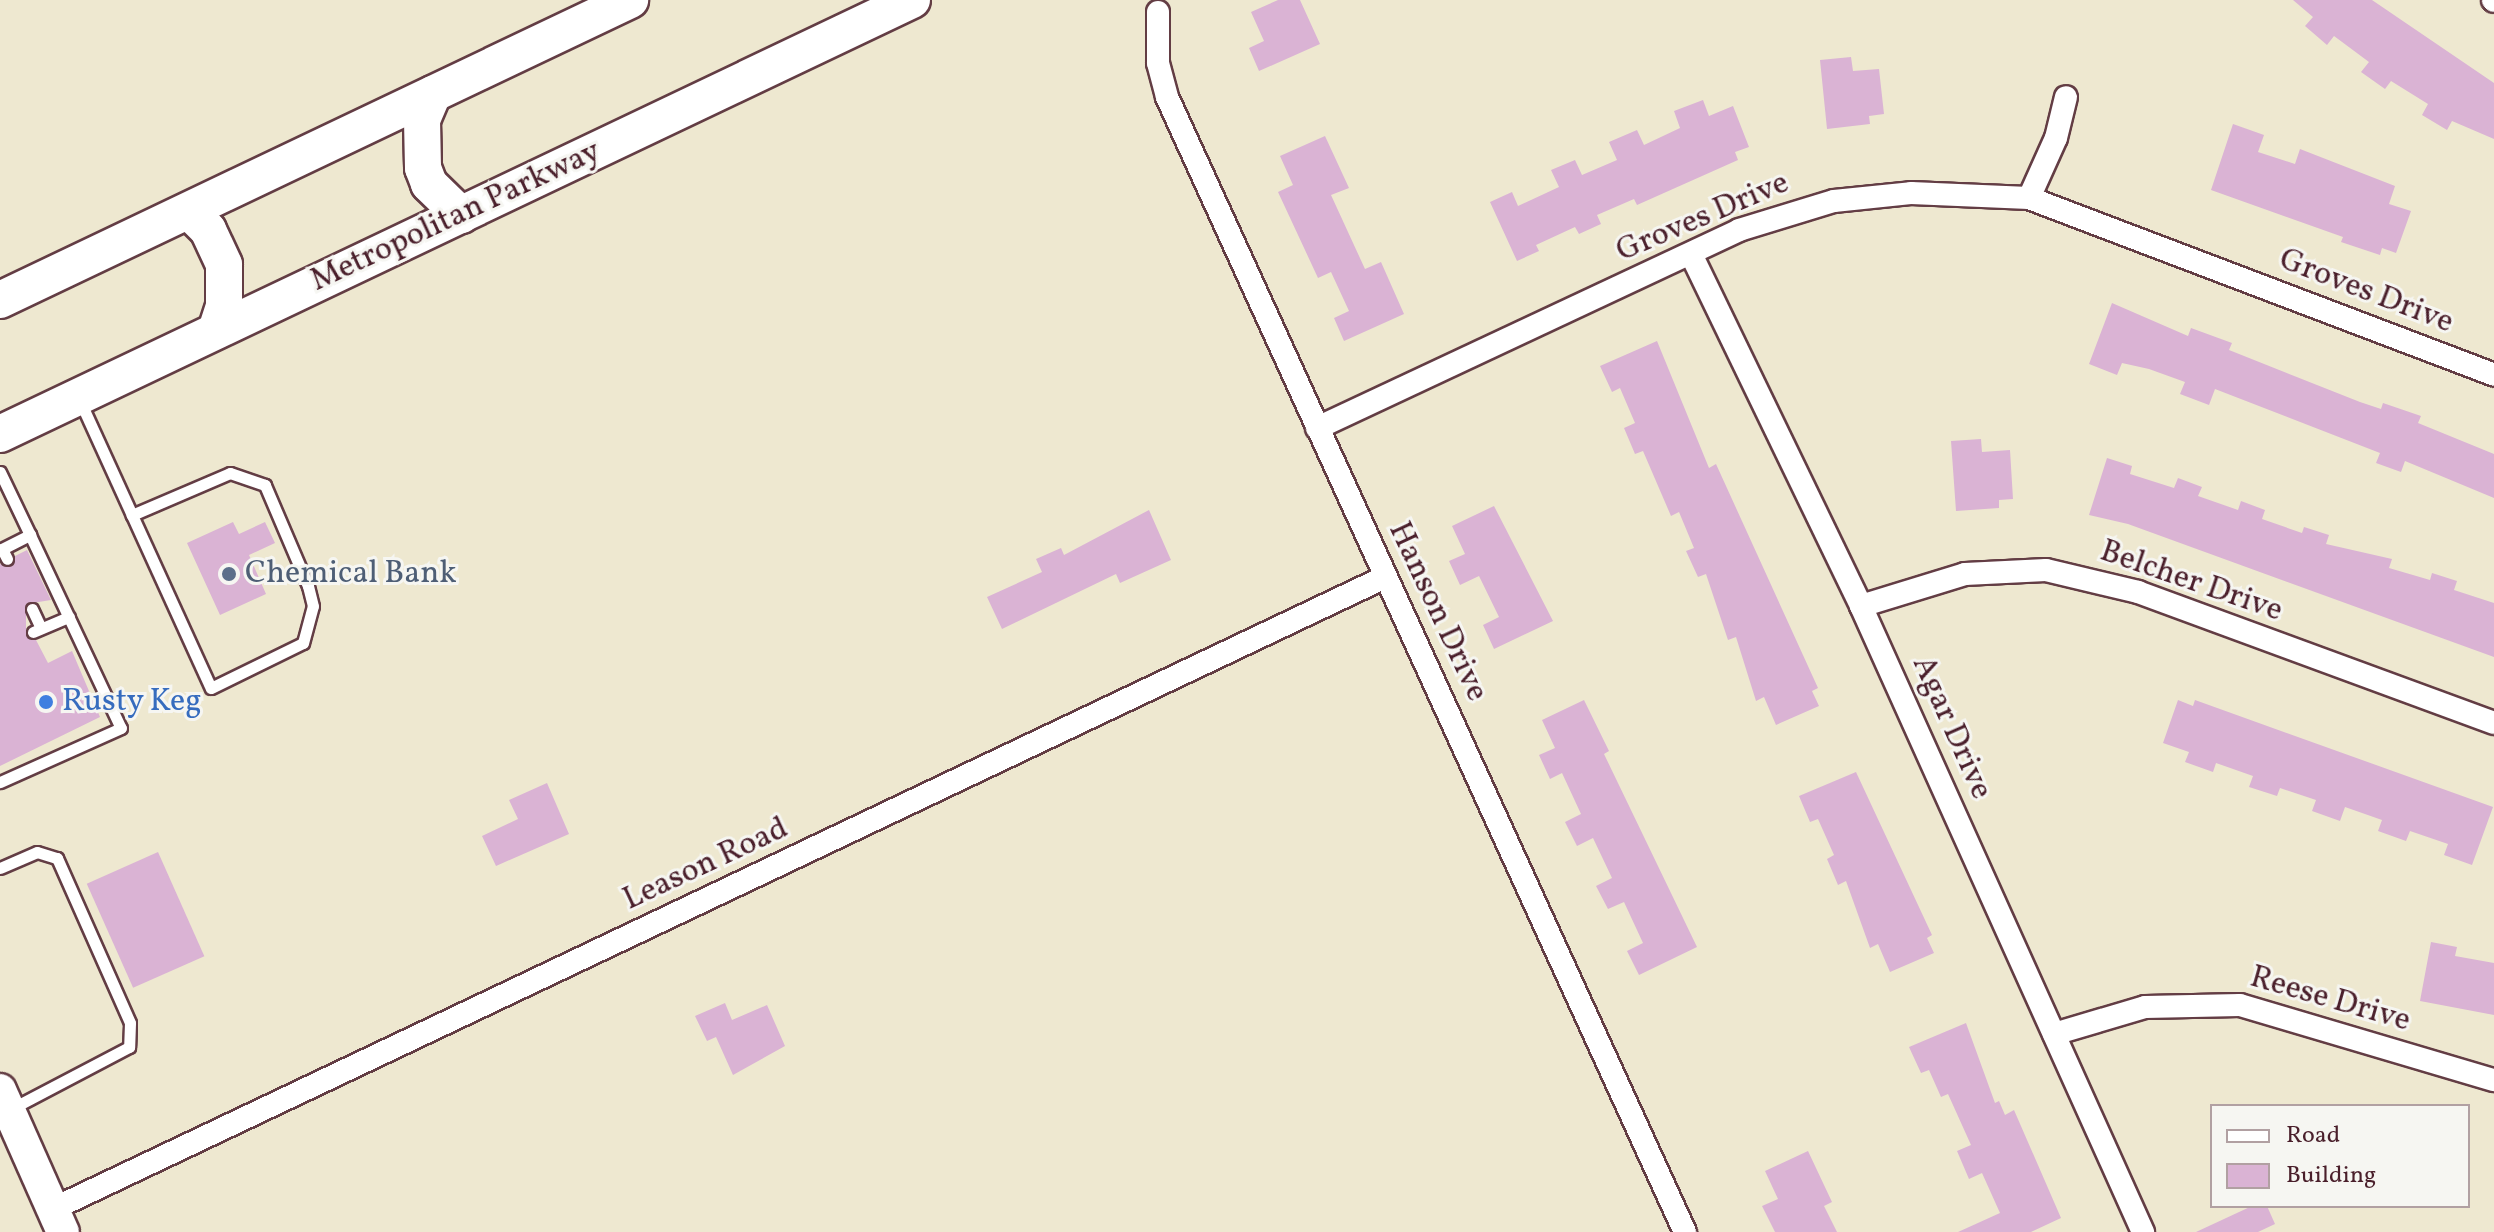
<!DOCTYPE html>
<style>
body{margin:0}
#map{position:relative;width:2494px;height:1232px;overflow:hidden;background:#eee8d0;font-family:Vollkorn,serif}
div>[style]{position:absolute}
.building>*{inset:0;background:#dab3d4;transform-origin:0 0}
.roads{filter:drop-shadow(2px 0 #633d44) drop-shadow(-2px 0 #633d44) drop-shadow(0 2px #633d44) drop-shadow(0 -2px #633d44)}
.service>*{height:11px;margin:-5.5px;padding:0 5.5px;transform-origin:5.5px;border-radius:5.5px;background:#fff}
.minor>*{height:22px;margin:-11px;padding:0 11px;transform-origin:11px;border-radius:11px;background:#fff}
.secondary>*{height:32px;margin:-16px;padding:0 16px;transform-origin:16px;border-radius:16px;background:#fff}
.primary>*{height:36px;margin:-18px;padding:0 18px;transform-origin:18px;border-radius:18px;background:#fff}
.dots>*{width:22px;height:22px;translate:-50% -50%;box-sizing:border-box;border:4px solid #f6f6f2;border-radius:50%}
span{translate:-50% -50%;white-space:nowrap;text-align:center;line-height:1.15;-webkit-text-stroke:6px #f6f6f2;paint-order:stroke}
.street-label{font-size:32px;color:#4a1f2b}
.service-label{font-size:32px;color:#4e5e75}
.left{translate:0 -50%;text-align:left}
.shop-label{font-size:32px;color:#366cbe}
.legend{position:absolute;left:2210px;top:1104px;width:260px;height:104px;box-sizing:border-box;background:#f6f6f2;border:2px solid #b1a0a2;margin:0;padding:10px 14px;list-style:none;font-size:24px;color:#4a1f2b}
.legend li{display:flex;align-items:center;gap:16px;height:40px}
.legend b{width:40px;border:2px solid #b1a0a2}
</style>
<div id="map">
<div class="building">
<div style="clip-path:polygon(1278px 0,1300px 0,1320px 44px,1259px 71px,1249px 48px,1264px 41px,1251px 12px)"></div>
<div style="clip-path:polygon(2293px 0,2372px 0,2494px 83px,2494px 139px,2452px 121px,2447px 130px,2422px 115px,2428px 104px,2391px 81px,2385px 89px,2361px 72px,2369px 62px,2334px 36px,2327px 45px,2305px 26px,2313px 17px)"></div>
<div style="clip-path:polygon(1851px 57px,1853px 71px,1879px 69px,1884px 114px,1869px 116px,1870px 124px,1827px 129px,1820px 60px)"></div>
<div style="clip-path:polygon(1703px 100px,1709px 116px,1733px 106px,1749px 147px,1735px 152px,1738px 160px,1637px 205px,1634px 199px,1597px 215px,1601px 224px,1579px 234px,1575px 227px,1536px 245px,1539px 251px,1517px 261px,1490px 202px,1512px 192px,1518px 206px,1559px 187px,1551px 170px,1575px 160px,1582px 175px,1617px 160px,1609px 142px,1637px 130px,1644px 145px,1680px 128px,1674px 111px)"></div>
<div style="clip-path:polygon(2233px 124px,2264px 135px,2258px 152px,2295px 164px,2300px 149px,2395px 186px,2389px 204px,2411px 211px,2396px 253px,2382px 248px,2380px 255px,2341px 242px,2343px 237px,2211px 190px)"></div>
<div style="clip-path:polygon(1325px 136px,1349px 188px,1331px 195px,1365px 269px,1381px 262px,1404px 314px,1344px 341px,1334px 318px,1349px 311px,1331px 272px,1318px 278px,1278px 192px,1293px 185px,1280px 156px)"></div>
<div style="clip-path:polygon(2112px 303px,2188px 336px,2191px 328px,2232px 343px,2229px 350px,2360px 402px,2381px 409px,2383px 403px,2421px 416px,2418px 423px,2494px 454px,2494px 498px,2405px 461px,2401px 472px,2376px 463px,2380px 453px,2215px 389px,2209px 405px,2180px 394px,2185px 382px,2149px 369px,2122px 363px,2117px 375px,2089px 364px)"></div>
<div style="clip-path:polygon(1657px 341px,1709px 468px,1716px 464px,1818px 688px,1812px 691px,1819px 706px,1776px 725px,1764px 697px,1756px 701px,1736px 637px,1728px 640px,1706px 574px,1698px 577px,1686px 551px,1694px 548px,1679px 512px,1671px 516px,1643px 451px,1635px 454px,1624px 428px,1635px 423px,1620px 388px,1612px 392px,1600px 366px)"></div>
<div style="clip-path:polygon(1981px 439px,1982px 452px,2010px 450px,2013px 499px,1999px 500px,1999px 508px,1956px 511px,1951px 441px)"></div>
<div style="clip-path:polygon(2107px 458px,2132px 466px,2130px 474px,2174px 488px,2178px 478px,2202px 487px,2198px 496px,2238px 510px,2241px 501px,2265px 510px,2262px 519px,2302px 533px,2304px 527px,2329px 535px,2326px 544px,2392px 559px,2389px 568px,2430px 580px,2432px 573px,2457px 581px,2454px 590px,2494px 603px,2494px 657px,2128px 524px,2089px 515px)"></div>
<div style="clip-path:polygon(1494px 506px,1553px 621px,1494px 649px,1483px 625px,1499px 617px,1479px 576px,1460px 585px,1449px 561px,1465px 554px,1452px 526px)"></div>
<div style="clip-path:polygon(1149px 510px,1171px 560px,1120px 583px,1116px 574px,1002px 629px,987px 597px,1042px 572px,1036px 559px,1061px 548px,1064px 555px)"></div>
<div style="clip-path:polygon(233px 522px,239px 534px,265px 522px,275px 543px,249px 555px,266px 594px,220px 615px,187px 543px)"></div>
<div style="clip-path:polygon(27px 550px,51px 600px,26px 604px,26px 636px,36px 640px,48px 663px,72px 651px,100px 717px,0 766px,0 564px,11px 566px,15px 556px)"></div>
<div style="clip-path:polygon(1584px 700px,1609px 751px,1604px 754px,1697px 947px,1639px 975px,1627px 951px,1643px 943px,1624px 902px,1608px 909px,1596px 886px,1612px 878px,1593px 838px,1577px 846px,1565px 822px,1581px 814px,1562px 773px,1550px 779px,1539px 755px,1555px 748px,1542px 720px)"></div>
<div style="clip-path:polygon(2178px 700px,2193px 706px,2195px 700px,2493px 807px,2472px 865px,2444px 855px,2448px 844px,2410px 831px,2406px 841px,2378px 831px,2382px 820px,2345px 807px,2340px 821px,2312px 811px,2316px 800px,2280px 788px,2277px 796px,2249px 787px,2253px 776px,2216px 763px,2213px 772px,2185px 762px,2189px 752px,2163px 743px)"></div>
<div style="clip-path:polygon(1856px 772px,1932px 935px,1927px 938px,1934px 953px,1890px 972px,1878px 944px,1870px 948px,1846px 881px,1838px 885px,1827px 859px,1834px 855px,1818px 819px,1810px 822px,1799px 796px)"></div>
<div style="clip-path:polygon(547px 783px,569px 834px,496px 866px,482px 836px,518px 819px,509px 800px)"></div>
<div style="left:158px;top:852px;width:114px;height:78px;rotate:66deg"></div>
<div style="clip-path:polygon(2431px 942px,2457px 947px,2455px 956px,2494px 963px,2494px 1015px,2420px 1001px)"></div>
<div style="clip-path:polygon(725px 1003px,732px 1020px,767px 1005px,785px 1046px,733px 1075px,716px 1037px,707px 1041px,695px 1016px)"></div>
<div style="clip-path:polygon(1966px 1023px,1995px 1103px,1999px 1101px,2005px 1115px,2014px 1110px,2061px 1218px,2031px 1232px,1958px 1232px,2000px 1213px,1982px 1173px,1969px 1179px,1957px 1151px,1971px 1145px,1948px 1094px,1941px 1097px,1929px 1070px,1921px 1073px,1909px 1047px)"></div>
<div style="clip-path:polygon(1808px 1151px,1832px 1202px,1824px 1206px,1837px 1232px,1775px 1232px,1762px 1206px,1778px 1199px,1765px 1171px)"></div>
<div style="clip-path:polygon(2252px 1206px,2267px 1206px,2275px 1224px,2258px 1232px,2196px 1232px)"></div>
</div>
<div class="roads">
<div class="service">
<div style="left:80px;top:401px;width:315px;rotate:65.5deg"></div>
<div style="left:211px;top:688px;width:102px;rotate:-26.1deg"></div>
<div style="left:303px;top:643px;width:38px;rotate:-75deg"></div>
<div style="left:313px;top:606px;width:21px;rotate:-104deg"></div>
<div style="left:308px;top:586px;width:110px;rotate:-113.1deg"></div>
<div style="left:265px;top:485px;width:37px;rotate:-161deg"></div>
<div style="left:230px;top:473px;width:107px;rotate:156.8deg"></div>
<div style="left:0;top:472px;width:70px;rotate:64.5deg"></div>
<div style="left:2px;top:549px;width:11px;rotate:63deg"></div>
<div style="left:0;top:550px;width:34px;rotate:-27deg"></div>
<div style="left:30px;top:535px;width:213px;rotate:64.8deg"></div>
<div style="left:121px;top:728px;width:133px;rotate:155.9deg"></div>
<div style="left:32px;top:609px;width:21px;rotate:65deg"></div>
<div style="left:33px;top:632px;width:39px;rotate:-23deg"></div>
<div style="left:0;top:868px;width:40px;rotate:-23.4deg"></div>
<div style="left:37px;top:852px;width:21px;rotate:17deg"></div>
<div style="left:57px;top:858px;width:180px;rotate:66.1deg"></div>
<div style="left:130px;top:1023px;width:24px;rotate:92deg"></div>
<div style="left:129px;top:1047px;width:131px;rotate:152.3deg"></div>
</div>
<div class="minor">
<div style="left:2493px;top:0;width:1px;rotate:45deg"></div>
<div style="left:1158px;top:12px;width:51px;rotate:90deg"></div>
<div style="left:1158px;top:63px;width:35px;rotate:75deg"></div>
<div style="left:1167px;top:97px;width:1248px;rotate:65.47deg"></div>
<div style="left:2029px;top:198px;width:66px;rotate:-65.8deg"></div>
<div style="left:2056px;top:138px;width:42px;rotate:-76.3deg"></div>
<div style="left:1691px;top:254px;width:391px;rotate:64.2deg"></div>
<div style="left:1861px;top:606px;width:687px;rotate:65.75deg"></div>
<div style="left:1317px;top:428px;width:466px;rotate:-25.1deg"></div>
<div style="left:1739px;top:230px;width:99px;rotate:-17deg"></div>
<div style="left:1834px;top:201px;width:77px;rotate:-5.9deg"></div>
<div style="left:1911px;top:193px;width:118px;rotate:2.4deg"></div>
<div style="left:2029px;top:198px;width:498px;rotate:20.8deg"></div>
<div style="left:1861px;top:606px;width:109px;rotate:-17.1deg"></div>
<div style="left:1965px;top:574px;width:81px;rotate:-2.8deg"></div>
<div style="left:2046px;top:570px;width:95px;rotate:13.4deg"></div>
<div style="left:2138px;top:592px;width:379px;rotate:20.2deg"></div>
<div style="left:2054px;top:1034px;width:95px;rotate:-16.5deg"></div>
<div style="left:2145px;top:1007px;width:95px;rotate:-1.2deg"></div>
<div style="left:2240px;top:1005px;width:265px;rotate:16.5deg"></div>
<div style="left:53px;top:1209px;width:1474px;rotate:-25.38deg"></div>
</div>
<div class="secondary">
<div style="left:0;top:1090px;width:155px;rotate:66.1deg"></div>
</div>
<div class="primary">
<div style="left:433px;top:94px;width:28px;rotate:113deg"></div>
<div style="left:422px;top:120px;width:48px;rotate:88.8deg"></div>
<div style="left:423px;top:168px;width:17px;rotate:69deg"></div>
<div style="left:429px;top:184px;width:45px;rotate:44.1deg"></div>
<div style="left:189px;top:211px;width:27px;rotate:45deg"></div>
<div style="left:208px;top:230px;width:38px;rotate:65deg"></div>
<div style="left:224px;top:265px;width:41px;rotate:90deg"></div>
<div style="left:224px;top:306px;width:26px;rotate:108deg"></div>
<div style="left:0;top:300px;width:698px;rotate:-25.46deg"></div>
<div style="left:0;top:434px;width:1010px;rotate:-25.45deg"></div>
</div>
</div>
<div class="dots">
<div style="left:229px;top:574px;background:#5c6f8a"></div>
<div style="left:46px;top:702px;background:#3f7fe0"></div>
</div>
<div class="street-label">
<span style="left:456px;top:217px;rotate:-25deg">Metropolitan Parkway</span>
<span style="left:1703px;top:218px;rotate:-23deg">Groves Drive</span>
<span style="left:2366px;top:292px;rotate:21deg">Groves Drive</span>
<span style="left:2191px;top:582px;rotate:19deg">Belcher Drive</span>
<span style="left:1437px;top:612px;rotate:65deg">Hanson Drive</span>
<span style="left:1951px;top:728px;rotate:66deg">Agar Drive</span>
<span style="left:706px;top:865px;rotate:-25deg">Leason Road</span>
<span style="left:2330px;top:1000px;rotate:16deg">Reese Drive</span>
</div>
<div class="service-label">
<span class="left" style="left:245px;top:574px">Chemical Bank</span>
</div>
<div class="shop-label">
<span class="left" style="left:62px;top:702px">Rusty Keg</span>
</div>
<ul class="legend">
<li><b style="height:10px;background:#fff"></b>Road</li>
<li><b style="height:22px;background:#dab3d4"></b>Building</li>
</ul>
</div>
